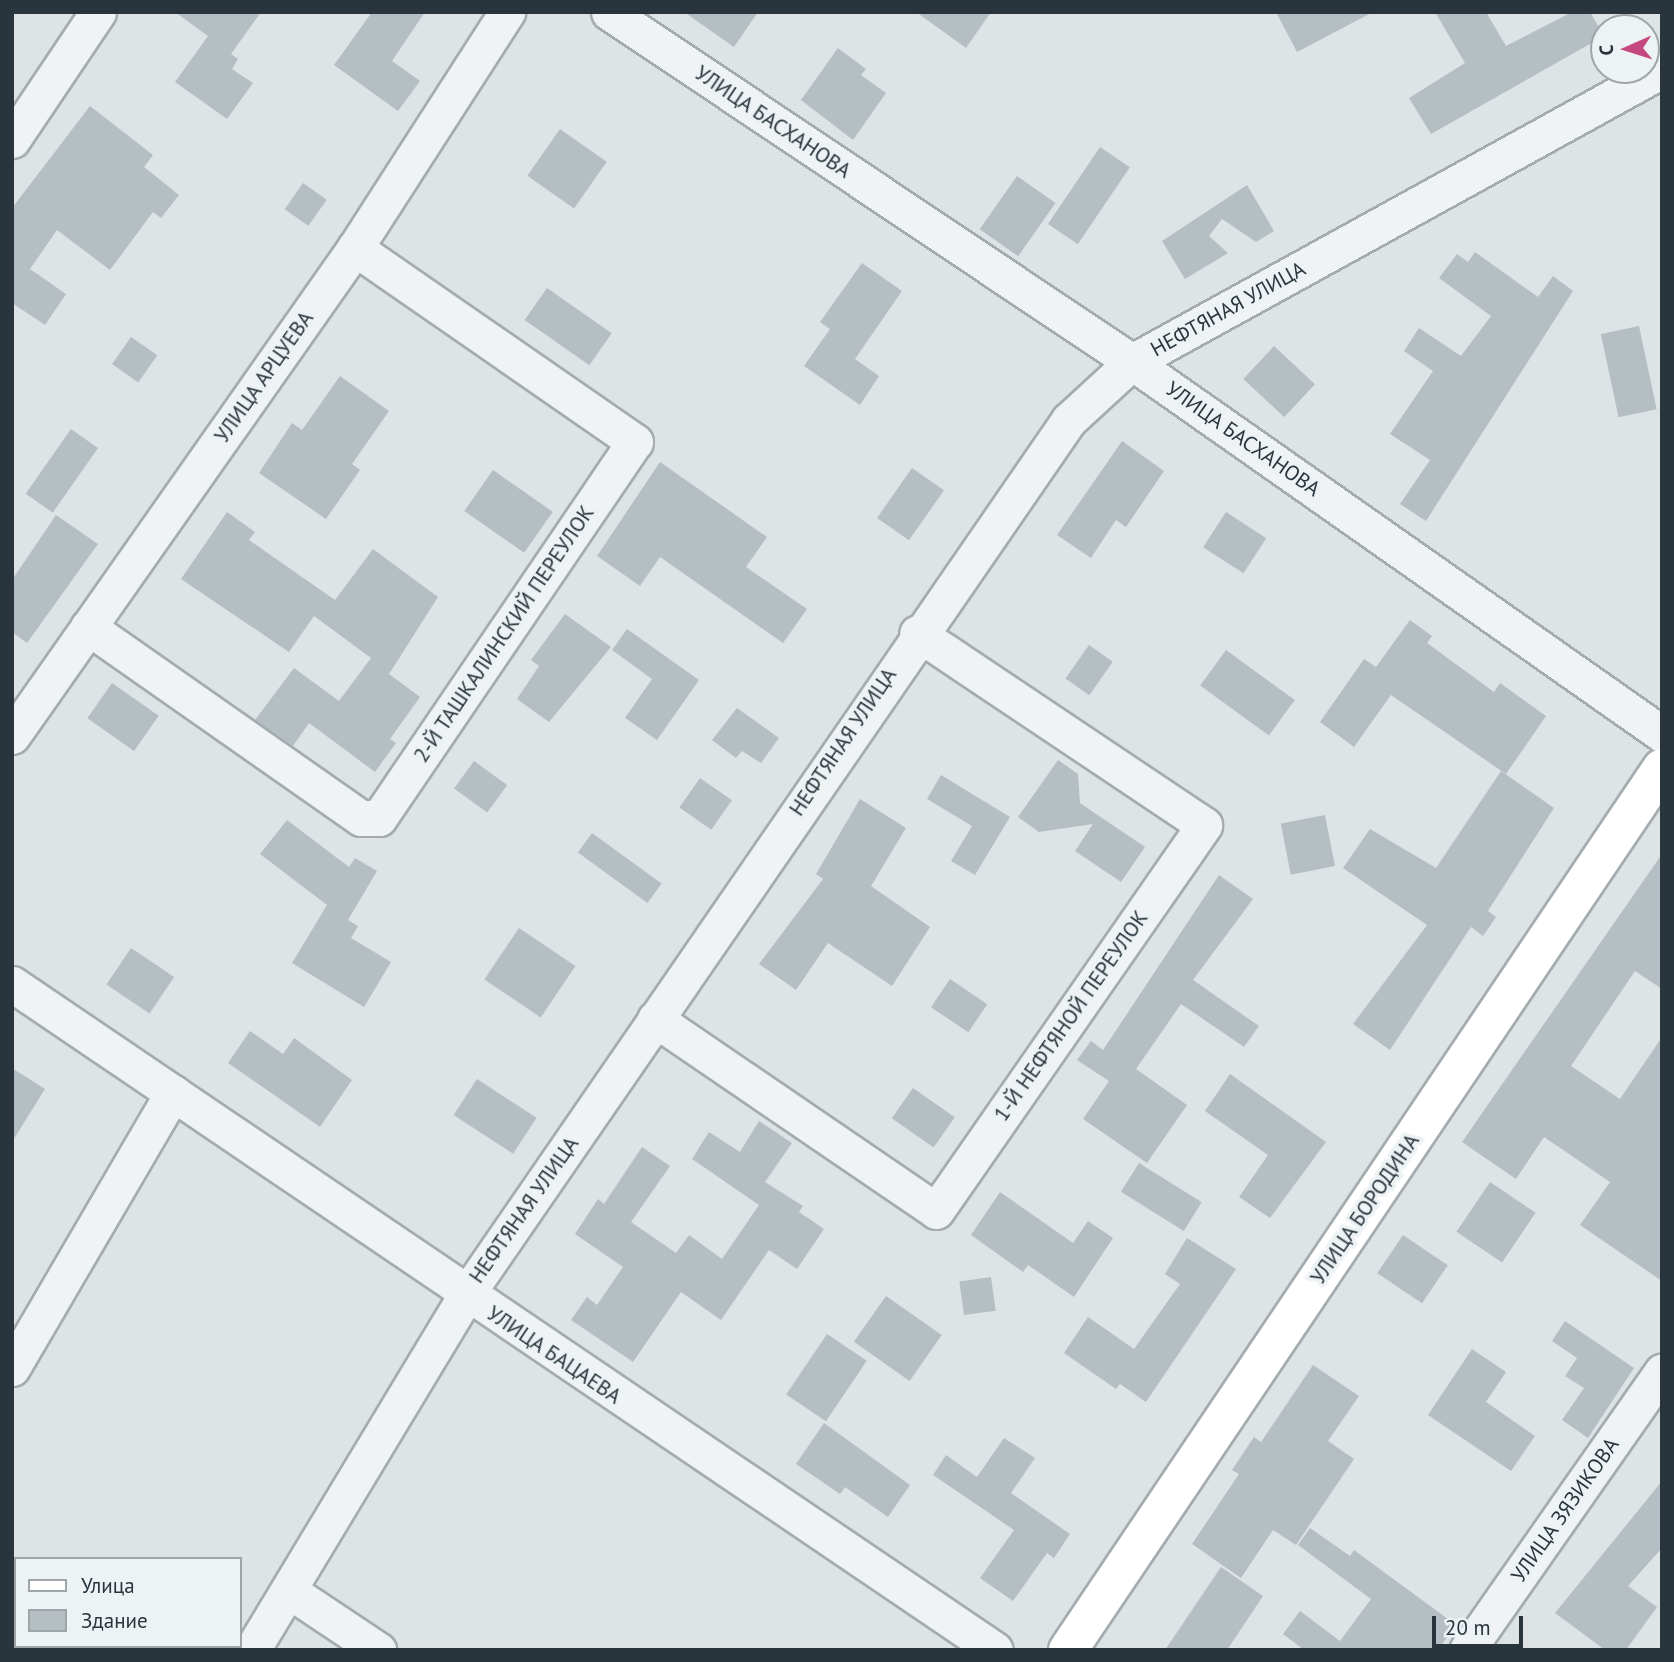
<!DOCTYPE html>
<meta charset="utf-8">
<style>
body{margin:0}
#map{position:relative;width:1674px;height:1662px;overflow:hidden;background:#dee4e6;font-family:"PT Sans",sans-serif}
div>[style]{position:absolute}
.building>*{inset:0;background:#b5bec3;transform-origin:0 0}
.roads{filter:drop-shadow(2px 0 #a4acb0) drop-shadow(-2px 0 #a4acb0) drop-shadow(0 2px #a4acb0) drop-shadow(0 -2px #a4acb0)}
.street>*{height:35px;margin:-17.5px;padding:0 17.5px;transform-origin:17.5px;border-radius:17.5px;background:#f0f3f5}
.secondary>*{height:38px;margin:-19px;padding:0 19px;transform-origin:19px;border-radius:19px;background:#fff}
span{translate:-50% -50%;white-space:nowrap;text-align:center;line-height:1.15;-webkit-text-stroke:7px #edf2f4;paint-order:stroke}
.street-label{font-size:21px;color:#28353c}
.frame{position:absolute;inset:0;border:14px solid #28353c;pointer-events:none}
.legend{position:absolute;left:14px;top:1557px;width:228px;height:91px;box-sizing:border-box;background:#edf2f4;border:2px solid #9ea6aa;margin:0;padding:9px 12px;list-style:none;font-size:21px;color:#28353c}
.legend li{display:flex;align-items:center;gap:14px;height:35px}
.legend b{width:35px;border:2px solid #9ea6aa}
.north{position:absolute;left:1590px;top:14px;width:70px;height:70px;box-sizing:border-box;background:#edf2f4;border:2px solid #9ea6aa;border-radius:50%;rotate:267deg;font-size:19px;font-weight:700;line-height:28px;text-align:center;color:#28353c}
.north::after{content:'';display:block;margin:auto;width:24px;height:32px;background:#c54980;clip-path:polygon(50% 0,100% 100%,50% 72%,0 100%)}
.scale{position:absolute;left:1432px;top:1616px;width:91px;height:32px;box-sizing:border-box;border:4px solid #28353c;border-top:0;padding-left:9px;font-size:21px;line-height:24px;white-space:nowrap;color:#28353c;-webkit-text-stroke:5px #edf2f4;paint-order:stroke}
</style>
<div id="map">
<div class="building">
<div style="clip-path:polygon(175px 12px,261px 12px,231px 54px,238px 59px,232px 69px,253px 83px,227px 119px,175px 82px,208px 36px)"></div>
<div style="clip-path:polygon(372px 12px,425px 12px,392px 61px,420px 81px,398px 111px,334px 65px)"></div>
<div style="clip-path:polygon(684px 12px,758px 12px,734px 47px)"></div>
<div style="clip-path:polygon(916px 12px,991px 12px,966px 48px)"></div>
<div style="clip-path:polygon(1276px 12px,1373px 12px,1297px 52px)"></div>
<div style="clip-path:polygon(1435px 12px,1486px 12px,1506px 46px,1572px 12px,1590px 12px,1604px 36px,1431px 134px,1409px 98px,1465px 63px)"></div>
<div style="clip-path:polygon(838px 48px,866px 69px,861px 75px,886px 93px,853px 140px,801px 100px)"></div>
<div style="clip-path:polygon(90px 106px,153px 155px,144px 167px,179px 195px,161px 218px,153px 212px,110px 270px,57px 230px,30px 269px,66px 294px,45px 325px,12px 303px,12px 208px)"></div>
<div style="left:560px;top:129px;width:57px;height:57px;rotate:35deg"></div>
<div style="left:1100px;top:147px;width:36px;height:93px;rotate:34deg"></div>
<div style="left:1017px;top:176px;width:47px;height:65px;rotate:35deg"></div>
<div style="left:303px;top:183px;width:29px;height:32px;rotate:35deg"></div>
<div style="clip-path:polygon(1247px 185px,1274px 231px,1256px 242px,1222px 219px,1209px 236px,1228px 253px,1185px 279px,1162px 241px)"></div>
<div style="clip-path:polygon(1475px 252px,1538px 297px,1553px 276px,1573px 291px,1426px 521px,1400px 504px,1430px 460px,1390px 434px,1433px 371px,1404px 351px,1419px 328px,1461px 356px,1491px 316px,1439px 278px,1457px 254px,1468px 262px)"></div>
<div style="clip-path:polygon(862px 263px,902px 291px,855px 359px,879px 376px,860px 405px,804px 366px,830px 329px,820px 322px)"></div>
<div style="left:547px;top:288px;width:79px;height:39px;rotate:35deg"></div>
<div style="left:1639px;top:326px;width:85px;height:39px;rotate:78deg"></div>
<div style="left:131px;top:337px;width:32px;height:33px;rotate:35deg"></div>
<div style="left:1274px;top:346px;width:56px;height:45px;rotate:43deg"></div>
<div style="clip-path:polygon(340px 376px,389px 411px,352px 464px,360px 470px,326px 519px,259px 473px,292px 423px,302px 430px)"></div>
<div style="left:71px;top:429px;width:33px;height:79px;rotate:35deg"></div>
<div style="clip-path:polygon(1122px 441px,1164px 471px,1126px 527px,1116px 520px,1091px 558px,1057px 535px)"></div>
<div style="clip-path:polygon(660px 462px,767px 537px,746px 567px,807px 609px,783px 643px,660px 557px,640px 586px,597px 556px)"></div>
<div style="left:912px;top:468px;width:39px;height:61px;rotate:35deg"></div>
<div style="left:493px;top:470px;width:73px;height:50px;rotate:35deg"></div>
<div style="clip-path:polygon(227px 512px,255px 532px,249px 540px,335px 600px,373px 549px,438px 597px,389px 674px,420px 697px,390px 739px,396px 743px,375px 772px,309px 723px,293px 746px,255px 720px,294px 668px,339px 701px,371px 658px,314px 616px,289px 652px,181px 579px)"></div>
<div style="left:1226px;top:512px;width:48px;height:42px;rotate:33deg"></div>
<div style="clip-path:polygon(56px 515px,98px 544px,27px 643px,12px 632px,12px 580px)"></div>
<div style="clip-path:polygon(565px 614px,611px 647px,549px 722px,517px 699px,539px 666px,531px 660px)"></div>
<div style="clip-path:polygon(1410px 620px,1432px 636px,1427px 643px,1494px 692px,1500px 683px,1546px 716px,1506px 774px,1391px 695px,1354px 747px,1320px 722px,1364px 659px,1376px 667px)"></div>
<div style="clip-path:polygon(627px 629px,699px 680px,657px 740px,625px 718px,652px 679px,612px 650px)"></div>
<div style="left:1089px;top:645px;width:29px;height:41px;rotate:35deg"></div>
<div style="left:1226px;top:650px;width:85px;height:44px;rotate:36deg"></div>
<div style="left:112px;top:683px;width:57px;height:43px;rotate:35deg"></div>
<div style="clip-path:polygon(737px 708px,779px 738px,761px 763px,742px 751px,736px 758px,712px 740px)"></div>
<div style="clip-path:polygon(1058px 760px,1078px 774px,1080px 803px,1145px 847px,1121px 882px,1075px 851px,1093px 824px,1039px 832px,1018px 817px)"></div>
<div style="left:474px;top:761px;width:41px;height:34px;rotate:36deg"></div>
<div style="clip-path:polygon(1501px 771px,1554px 808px,1488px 911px,1496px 917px,1483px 936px,1471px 927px,1390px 1050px,1353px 1024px,1427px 925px,1343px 868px,1370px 829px,1436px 868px)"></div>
<div style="clip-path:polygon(941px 775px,1010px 817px,975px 875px,951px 861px,972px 826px,927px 799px)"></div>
<div style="left:700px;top:778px;width:39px;height:36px;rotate:35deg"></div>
<div style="clip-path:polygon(860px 799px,906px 828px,871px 886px,930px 927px,892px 986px,828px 943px,796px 990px,759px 964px,823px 879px,816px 874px)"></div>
<div style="left:1325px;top:815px;width:52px;height:45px;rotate:79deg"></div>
<div style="clip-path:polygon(287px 820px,349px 867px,355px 858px,377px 871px,348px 920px,358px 926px,351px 938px,391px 962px,364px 1007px,292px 963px,327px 905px,260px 854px)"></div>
<div style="left:592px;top:833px;width:86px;height:24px;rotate:36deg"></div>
<div style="clip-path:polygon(1662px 854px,1662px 989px,1635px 971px,1571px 1066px,1620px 1099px,1662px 1037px,1662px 1281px,1580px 1225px,1610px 1182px,1544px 1137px,1516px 1179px,1462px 1142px)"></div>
<div style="clip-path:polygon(1219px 875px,1253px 899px,1193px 980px,1259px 1026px,1244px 1047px,1181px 1004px,1136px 1069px,1187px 1105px,1147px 1163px,1083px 1119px,1109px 1081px,1077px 1060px,1091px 1041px,1103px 1050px)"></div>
<div style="left:519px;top:928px;width:68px;height:62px;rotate:34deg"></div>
<div style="left:131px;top:948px;width:52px;height:44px;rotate:34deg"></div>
<div style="left:950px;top:979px;width:45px;height:34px;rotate:34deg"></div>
<div style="clip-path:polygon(250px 1031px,283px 1054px,294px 1038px,352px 1080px,320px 1127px,228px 1063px)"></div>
<div style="clip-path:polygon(12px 1068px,45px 1089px,12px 1142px)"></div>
<div style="clip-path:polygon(1230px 1074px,1326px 1142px,1270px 1218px,1239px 1197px,1268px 1155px,1205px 1111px)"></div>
<div style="left:477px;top:1079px;width:71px;height:43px;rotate:33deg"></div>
<div style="left:913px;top:1088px;width:51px;height:37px;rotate:35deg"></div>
<div style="clip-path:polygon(759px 1121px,792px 1143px,765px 1182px,803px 1206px,799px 1212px,824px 1229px,797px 1269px,769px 1250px,721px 1320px,681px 1292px,633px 1362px,571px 1320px,587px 1297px,597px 1305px,623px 1267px,575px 1234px,598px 1199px,604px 1204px,642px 1147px,670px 1166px,631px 1222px,676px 1253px,689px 1235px,722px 1259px,759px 1205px,692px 1159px,709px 1132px,740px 1152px)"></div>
<div style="left:1139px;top:1163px;width:74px;height:34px;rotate:32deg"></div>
<div style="left:1490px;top:1182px;width:55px;height:60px;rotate:34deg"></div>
<div style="clip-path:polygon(1000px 1192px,1073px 1243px,1088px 1221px,1113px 1238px,1074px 1297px,1028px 1265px,1023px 1272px,971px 1235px)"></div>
<div style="left:1403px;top:1235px;width:54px;height:46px;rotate:34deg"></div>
<div style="clip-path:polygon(1187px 1238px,1236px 1269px,1146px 1402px,1120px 1384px,1116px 1389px,1064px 1353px,1088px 1317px,1134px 1349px,1180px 1284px,1165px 1274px)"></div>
<div style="left:991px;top:1277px;width:34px;height:32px;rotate:82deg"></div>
<div style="left:886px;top:1296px;width:68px;height:56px;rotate:35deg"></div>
<div style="clip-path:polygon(1565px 1321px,1634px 1368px,1588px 1438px,1562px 1420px,1584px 1388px,1565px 1376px,1577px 1358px,1552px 1341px)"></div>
<div style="left:827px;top:1334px;width:48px;height:73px;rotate:34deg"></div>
<div style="clip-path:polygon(1472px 1349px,1506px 1372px,1486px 1402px,1535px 1436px,1511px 1471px,1428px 1415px)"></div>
<div style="clip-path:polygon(1313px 1365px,1359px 1396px,1328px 1441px,1354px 1459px,1296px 1545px,1273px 1530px,1241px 1578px,1192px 1544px,1239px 1474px,1232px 1470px,1254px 1437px,1261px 1442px)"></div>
<div style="clip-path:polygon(824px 1423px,910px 1485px,888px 1517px,845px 1487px,840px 1494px,796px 1464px)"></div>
<div style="clip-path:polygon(1004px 1438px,1035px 1458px,1011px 1493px,1070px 1534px,1054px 1558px,1047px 1553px,1013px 1601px,980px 1578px,1014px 1530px,933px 1475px,946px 1455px,977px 1477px)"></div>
<div style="clip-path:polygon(1662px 1481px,1662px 1548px,1628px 1586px,1657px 1607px,1626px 1650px,1605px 1650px,1555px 1613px)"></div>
<div style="clip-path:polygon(1310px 1528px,1350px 1556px,1354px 1550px,1456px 1625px,1438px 1650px,1304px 1650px,1283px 1634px,1300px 1611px,1340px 1641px,1371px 1599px,1298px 1545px)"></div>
<div style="clip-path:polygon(1221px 1567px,1263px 1596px,1227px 1650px,1165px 1650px)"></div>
</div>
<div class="roads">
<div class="street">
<div style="left:609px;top:12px;width:629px;rotate:33.79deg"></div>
<div style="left:1132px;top:362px;width:648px;rotate:35.06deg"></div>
<div style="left:12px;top:140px;width:154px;rotate:-56.1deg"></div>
<div style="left:88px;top:627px;width:333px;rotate:35deg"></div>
<div style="left:361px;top:818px;width:18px"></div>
<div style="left:379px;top:818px;width:455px;rotate:-55.8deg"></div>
<div style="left:635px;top:442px;width:341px;rotate:-145.3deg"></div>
<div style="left:12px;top:736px;width:596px;rotate:-54.9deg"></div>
<div style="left:355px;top:248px;width:281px;rotate:-57.2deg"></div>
<div style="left:12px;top:984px;width:1187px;rotate:34.12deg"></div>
<div style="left:655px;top:1019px;width:340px;rotate:34.3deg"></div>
<div style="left:936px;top:1211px;width:470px;rotate:-55.2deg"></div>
<div style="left:1204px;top:825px;width:345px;rotate:-146.2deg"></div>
<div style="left:12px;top:1368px;width:319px;rotate:-59.7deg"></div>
<div style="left:291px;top:1592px;width:105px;rotate:33.7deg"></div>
<div style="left:252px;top:1650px;width:415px;rotate:-58.9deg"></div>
<div style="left:466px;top:1295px;width:1063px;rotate:-55.43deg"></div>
<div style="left:1069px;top:420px;width:86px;rotate:-42.6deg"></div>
<div style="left:1132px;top:362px;width:605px;rotate:-28.85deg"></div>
<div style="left:1467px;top:1650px;width:340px;rotate:-55deg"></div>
</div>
<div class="secondary">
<div style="left:1068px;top:1650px;width:1063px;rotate:-56.04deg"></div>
</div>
</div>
<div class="street-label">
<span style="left:773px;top:122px;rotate:34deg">УЛИЦА БАСХАНОВА</span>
<span style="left:1228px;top:309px;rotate:-29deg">НЕФТЯНАЯ УЛИЦА</span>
<span style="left:264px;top:377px;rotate:-55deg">УЛИЦА АРЦУЕВА</span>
<span style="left:1243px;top:439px;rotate:35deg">УЛИЦА БАСХАНОВА</span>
<span style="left:504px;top:634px;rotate:-56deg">2-Й ТАШКАЛИНСКИЙ ПЕРЕУЛОК</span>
<span style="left:843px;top:742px;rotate:-56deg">НЕФТЯНАЯ УЛИЦА</span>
<span style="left:1071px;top:1016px;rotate:-55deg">1-Й НЕФТЯНОЙ ПЕРЕУЛОК</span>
<span style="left:1365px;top:1209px;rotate:-56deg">УЛИЦА БОРОДИНА</span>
<span style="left:524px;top:1210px;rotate:-55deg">НЕФТЯНАЯ УЛИЦА</span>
<span style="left:554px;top:1355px;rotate:34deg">УЛИЦА БАЦАЕВА</span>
<span style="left:1565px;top:1510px;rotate:-55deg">УЛИЦА ЗЯЗИКОВА</span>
</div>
<div class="frame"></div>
<ul class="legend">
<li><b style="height:9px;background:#fff"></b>Улица</li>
<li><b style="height:19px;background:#b5bec3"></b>Здание</li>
</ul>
<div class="north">С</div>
<div class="scale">20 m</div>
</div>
